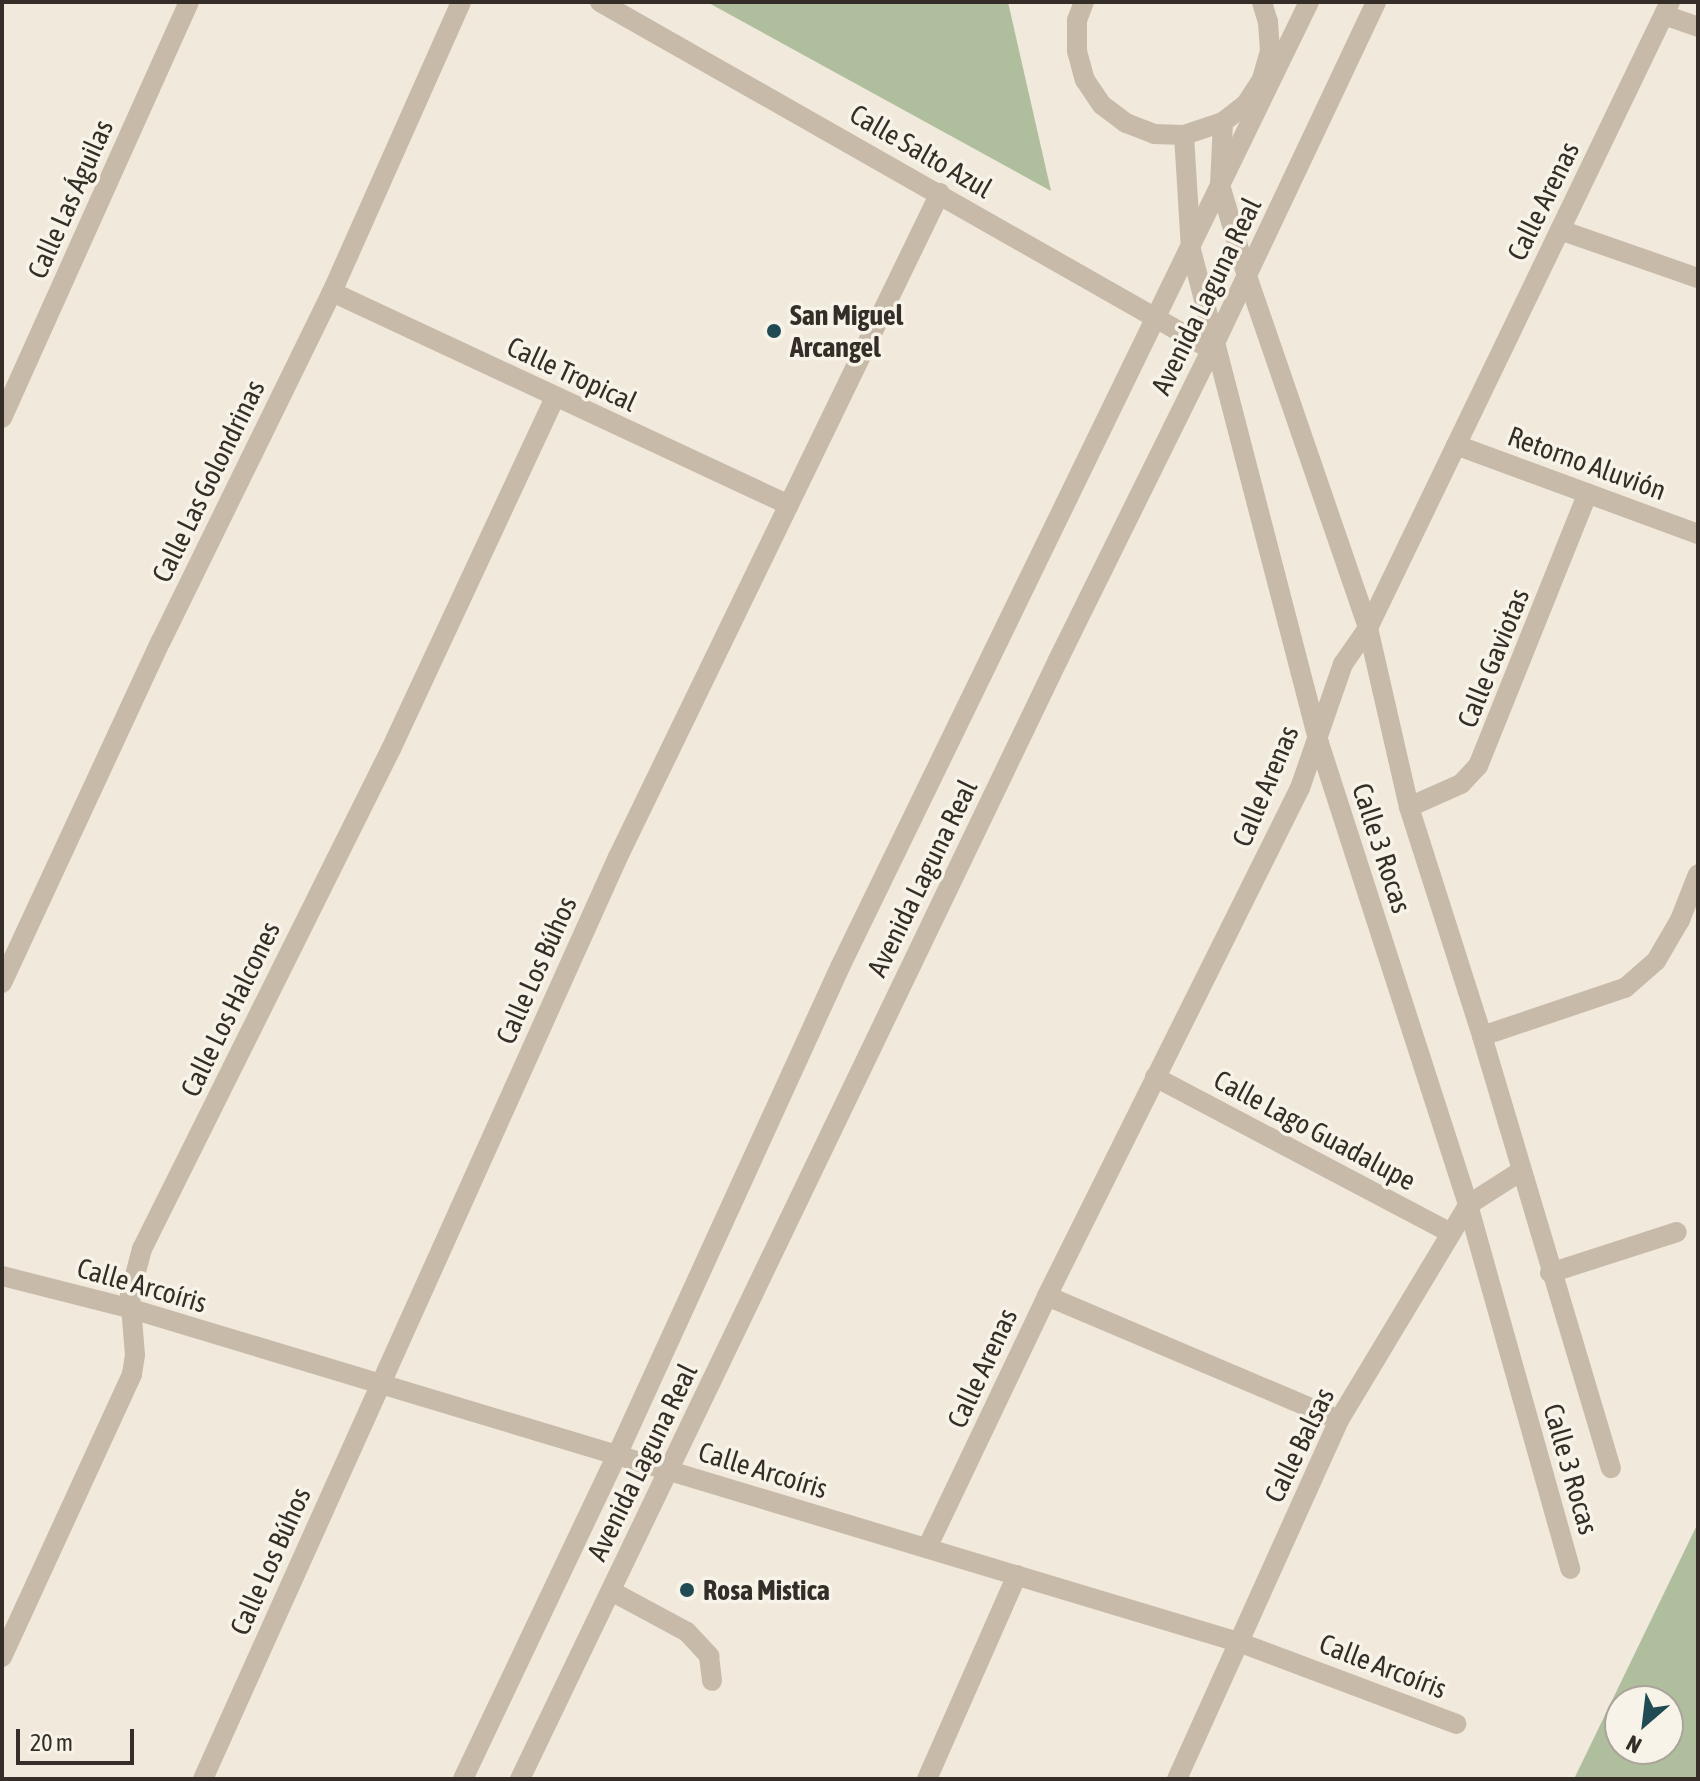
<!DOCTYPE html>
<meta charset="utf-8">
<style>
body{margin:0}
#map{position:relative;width:1700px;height:1781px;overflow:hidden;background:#f0e9dc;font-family:"Asap Condensed",sans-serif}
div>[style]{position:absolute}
.green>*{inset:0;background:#afbe9d}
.minor>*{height:20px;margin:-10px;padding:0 10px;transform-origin:10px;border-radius:10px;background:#c8baa9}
.dots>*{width:22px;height:22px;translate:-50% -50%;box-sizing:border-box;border:4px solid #f8f3e8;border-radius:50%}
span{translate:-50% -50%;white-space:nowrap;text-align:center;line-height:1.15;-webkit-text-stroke:7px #f8f3e8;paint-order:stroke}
.street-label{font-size:28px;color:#352e28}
.poi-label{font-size:28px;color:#352e28;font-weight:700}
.left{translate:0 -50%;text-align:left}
.frame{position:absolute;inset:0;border:4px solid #352e28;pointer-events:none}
.north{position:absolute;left:1604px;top:1685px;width:80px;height:80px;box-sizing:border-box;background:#f8f3e8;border:2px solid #aaa49b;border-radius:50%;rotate:208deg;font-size:22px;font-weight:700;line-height:32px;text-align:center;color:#352e28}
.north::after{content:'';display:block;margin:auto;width:28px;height:36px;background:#204b54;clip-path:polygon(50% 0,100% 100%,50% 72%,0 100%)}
.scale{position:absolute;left:16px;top:1729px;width:118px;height:36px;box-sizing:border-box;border:4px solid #352e28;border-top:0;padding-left:10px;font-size:24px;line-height:28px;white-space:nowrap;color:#352e28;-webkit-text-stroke:6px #f8f3e8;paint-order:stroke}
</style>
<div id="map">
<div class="green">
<div style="clip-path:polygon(707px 2px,1008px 2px,1051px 191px)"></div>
<div style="clip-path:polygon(evenodd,1698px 1523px,1698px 1779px,1574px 1779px,1698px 1523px,1620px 1701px,1668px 1701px,1668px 1749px,1620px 1749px,1620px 1701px)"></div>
</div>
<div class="minor">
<div style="left:600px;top:2px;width:704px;rotate:29.62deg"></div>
<div style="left:1084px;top:2px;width:19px;rotate:111deg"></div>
<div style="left:1077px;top:20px;width:31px;rotate:90deg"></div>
<div style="left:1077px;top:51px;width:30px;rotate:75deg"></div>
<div style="left:1085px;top:80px;width:30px;rotate:56deg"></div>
<div style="left:1102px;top:105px;width:30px;rotate:37deg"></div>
<div style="left:1126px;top:123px;width:30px;rotate:21deg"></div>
<div style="left:1154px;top:134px;width:30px;rotate:2deg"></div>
<div style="left:1184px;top:135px;width:41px;rotate:-18.4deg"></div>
<div style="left:1223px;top:122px;width:29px;rotate:-38deg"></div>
<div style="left:1246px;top:104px;width:30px;rotate:-57deg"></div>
<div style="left:1262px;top:79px;width:29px;rotate:-74deg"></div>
<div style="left:1270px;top:51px;width:29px;rotate:-94deg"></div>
<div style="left:1268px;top:22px;width:21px;rotate:-107deg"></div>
<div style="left:1664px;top:15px;width:36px;rotate:19deg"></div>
<div style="left:1223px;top:122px;width:63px;rotate:92.7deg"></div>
<div style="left:1220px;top:185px;width:95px;rotate:73.5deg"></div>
<div style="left:1247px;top:276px;width:372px;rotate:71deg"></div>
<div style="left:1368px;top:628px;width:184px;rotate:77.1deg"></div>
<div style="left:1409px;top:807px;width:240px;rotate:72.3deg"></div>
<div style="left:1482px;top:1036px;width:451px;rotate:73.4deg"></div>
<div style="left:1184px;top:135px;width:115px;rotate:86.5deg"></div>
<div style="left:1191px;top:250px;width:509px;rotate:75.45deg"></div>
<div style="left:1319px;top:743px;width:485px;rotate:72.1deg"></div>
<div style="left:1468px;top:1205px;width:378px;rotate:74.3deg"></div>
<div style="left:1560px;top:230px;width:146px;rotate:19.2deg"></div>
<div style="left:332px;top:292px;width:504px;rotate:24.99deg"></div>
<div style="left:2px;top:418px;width:456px;rotate:-65.8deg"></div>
<div style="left:1456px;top:445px;width:258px;rotate:20.2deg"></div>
<div style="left:1409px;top:807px;width:57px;rotate:-23.9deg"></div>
<div style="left:1461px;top:784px;width:25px;rotate:-47deg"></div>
<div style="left:1478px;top:766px;width:294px;rotate:-68.1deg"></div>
<div style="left:2px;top:983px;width:377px;rotate:-65.1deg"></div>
<div style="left:161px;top:641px;width:389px;rotate:-63.9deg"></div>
<div style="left:332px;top:292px;width:317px;rotate:-66deg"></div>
<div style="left:1482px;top:1036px;width:151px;rotate:-18.6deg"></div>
<div style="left:1625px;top:988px;width:41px;rotate:-41.1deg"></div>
<div style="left:1656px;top:961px;width:48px;rotate:-59.7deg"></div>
<div style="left:1680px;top:920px;width:49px;rotate:-68.6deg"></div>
<div style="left:1155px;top:1077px;width:332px;rotate:27.8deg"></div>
<div style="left:1550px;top:1273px;width:133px;rotate:-17.9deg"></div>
<div style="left:2px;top:1276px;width:134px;rotate:14.2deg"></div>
<div style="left:132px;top:1309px;width:1158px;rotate:16.76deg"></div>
<div style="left:1241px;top:1643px;width:230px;rotate:20.6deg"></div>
<div style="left:1047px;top:1296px;width:317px;rotate:23deg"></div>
<div style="left:927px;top:1548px;width:279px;rotate:-64.5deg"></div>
<div style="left:1047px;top:1296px;width:568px;rotate:-63.53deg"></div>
<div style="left:1300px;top:788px;width:131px;rotate:-70.9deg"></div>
<div style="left:1343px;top:664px;width:44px;rotate:-55.2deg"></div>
<div style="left:1368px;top:628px;width:695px;rotate:-64.25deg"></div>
<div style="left:611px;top:1591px;width:86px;rotate:28.3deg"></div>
<div style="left:687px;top:1632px;width:33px;rotate:47deg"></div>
<div style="left:709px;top:1656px;width:25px;rotate:83deg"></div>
<div style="left:2px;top:1657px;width:311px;rotate:-65.3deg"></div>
<div style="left:132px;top:1374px;width:19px;rotate:-81deg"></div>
<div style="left:135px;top:1355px;width:61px;rotate:-94.7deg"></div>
<div style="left:130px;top:1294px;width:47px;rotate:-75.1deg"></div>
<div style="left:142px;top:1249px;width:559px;rotate:-63.53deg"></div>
<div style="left:391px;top:749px;width:388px;rotate:-65deg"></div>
<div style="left:203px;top:1779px;width:1011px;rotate:-65.77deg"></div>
<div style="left:618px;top:857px;width:738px;rotate:-64.13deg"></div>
<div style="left:463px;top:1779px;width:359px;rotate:-64.6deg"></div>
<div style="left:617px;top:1455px;width:537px;rotate:-65.44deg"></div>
<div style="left:840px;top:967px;width:1073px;rotate:-64.08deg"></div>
<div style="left:520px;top:1779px;width:1242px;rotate:-64.32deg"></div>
<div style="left:1058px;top:660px;width:352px;rotate:-63.7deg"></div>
<div style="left:1214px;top:345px;width:379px;rotate:-64.7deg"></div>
<div style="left:927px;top:1779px;width:223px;rotate:-66.2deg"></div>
<div style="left:1177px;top:1779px;width:394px;rotate:-65.7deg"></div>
<div style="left:1339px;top:1420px;width:251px;rotate:-59deg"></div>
<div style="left:1468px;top:1205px;width:63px;rotate:-32.7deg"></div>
</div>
<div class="dots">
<div style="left:774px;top:331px;background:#204b54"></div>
<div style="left:687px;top:1590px;background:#204b54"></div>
</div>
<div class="street-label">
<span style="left:921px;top:151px;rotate:30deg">Calle Salto Azul</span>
<span style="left:70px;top:199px;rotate:-66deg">Calle Las Águilas</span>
<span style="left:1543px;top:201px;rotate:-64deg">Calle Arenas</span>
<span style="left:1206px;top:296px;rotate:-64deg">Avenida Laguna Real</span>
<span style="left:572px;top:374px;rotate:25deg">Calle Tropical</span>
<span style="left:1587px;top:463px;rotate:20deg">Retorno Aluvión</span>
<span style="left:208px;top:481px;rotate:-64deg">Calle Las Golondrinas</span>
<span style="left:1493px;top:658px;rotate:-68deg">Calle Gaviotas</span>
<span style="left:1265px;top:786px;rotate:-67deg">Calle Arenas</span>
<span style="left:1382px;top:848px;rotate:72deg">Calle 3 Rocas</span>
<span style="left:922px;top:878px;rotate:-64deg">Avenida Laguna Real</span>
<span style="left:536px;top:970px;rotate:-66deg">Calle Los Búhos</span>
<span style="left:230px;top:1009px;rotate:-64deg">Calle Los Halcones</span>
<span style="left:1315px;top:1130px;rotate:28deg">Calle Lago Guadalupe</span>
<span style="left:142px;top:1285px;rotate:16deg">Calle Arcoíris</span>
<span style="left:982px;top:1368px;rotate:-65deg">Calle Arenas</span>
<span style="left:1299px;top:1445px;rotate:-64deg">Calle Balsas</span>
<span style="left:642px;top:1462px;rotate:-64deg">Avenida Laguna Real</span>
<span style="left:1571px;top:1469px;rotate:74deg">Calle 3 Rocas</span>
<span style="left:763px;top:1470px;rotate:17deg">Calle Arcoíris</span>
<span style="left:270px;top:1561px;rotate:-66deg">Calle Los Búhos</span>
<span style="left:1383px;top:1666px;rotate:21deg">Calle Arcoíris</span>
</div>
<div class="poi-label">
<span class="left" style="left:790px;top:331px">San Miguel<br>Arcangel</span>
<span class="left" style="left:703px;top:1590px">Rosa Mistica</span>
</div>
<div class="frame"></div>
<div class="north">N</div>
<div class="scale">20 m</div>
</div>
